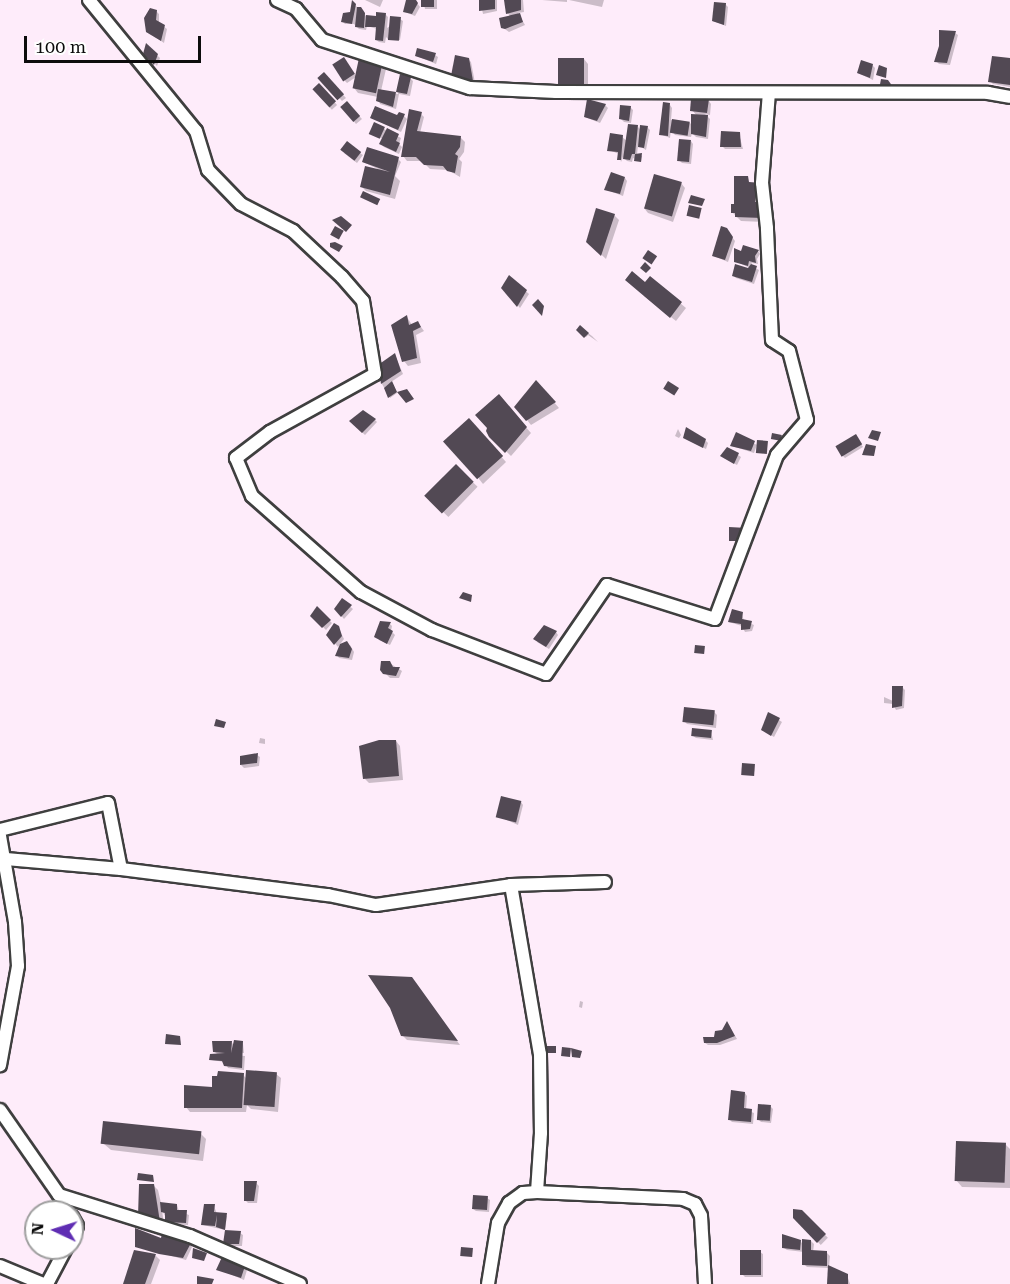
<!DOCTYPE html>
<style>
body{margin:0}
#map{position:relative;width:1010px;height:1284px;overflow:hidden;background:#feecfa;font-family:"Roboto Serif",serif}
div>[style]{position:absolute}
.shadow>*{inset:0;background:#0003;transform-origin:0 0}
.building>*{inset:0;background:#524954;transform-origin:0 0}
.roads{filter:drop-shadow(2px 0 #3f3f3f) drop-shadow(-2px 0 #3f3f3f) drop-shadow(0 2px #3f3f3f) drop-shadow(0 -2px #3f3f3f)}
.minor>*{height:12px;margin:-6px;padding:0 6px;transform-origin:6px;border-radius:6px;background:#fff}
span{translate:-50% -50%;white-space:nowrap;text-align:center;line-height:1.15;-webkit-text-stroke:6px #fff;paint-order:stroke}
.north{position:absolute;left:24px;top:1200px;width:60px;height:60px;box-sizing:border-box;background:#fff;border:2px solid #9e9e9e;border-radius:50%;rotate:274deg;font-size:16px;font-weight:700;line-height:24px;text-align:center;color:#0c0c0c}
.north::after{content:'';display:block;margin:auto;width:21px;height:27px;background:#5f2db3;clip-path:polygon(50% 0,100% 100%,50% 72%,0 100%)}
.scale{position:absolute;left:24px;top:36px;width:177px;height:27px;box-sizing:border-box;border:3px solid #0c0c0c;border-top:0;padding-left:8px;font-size:18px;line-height:21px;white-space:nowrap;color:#0c0c0c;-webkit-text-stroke:4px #fff;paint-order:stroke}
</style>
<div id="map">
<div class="shadow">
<div style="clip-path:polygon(365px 0,383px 0,380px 7px)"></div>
<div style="clip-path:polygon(408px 0,415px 0,420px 7px,415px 16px,405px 12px)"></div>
<div style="clip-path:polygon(423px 0,437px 0,437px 9px,425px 9px)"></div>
<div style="clip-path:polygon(480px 0,497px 0,497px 11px,483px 14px)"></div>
<div style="clip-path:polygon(506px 0,523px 0,524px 12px,518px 13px,525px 25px,509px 32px,502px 27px,511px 16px,507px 13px)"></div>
<div style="clip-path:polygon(542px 0,567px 0,567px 2px)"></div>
<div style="clip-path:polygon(569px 0,604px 0,602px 7px)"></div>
<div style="clip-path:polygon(353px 3px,367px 17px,378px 18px,385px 14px,388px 17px,387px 28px,400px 19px,403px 21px,400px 40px,389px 40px,386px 37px,385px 43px,379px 42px,376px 40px,377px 29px,367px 26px,366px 30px,359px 29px,354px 24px,345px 24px,343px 22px,351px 14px)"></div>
<div style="clip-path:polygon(725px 4px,728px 7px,726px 26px,713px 21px)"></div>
<div style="clip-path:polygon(156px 11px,159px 14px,159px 23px,167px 29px,164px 43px,151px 34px)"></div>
<div style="clip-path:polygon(955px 33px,958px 35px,950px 65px,939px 64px,936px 61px)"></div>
<div style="clip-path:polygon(147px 46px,160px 58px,157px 66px,145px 53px)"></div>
<div style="clip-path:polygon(435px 55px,438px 57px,436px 64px,417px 56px)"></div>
<div style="clip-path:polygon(468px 59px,471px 62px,475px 83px,452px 76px)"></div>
<div style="clip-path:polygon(584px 59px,588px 64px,588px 90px,564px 90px,559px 86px)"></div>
<div style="clip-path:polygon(1010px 60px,1010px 87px,993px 84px,990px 81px)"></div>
<div style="clip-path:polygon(346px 62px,356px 76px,382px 64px,386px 69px,381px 91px,398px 94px,401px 76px,410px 78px,413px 81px,410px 96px,399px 94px,396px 109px,380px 104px,378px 97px,358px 93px,354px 88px,356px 77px,347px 83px,345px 81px)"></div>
<div style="clip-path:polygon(872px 65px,875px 68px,873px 80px,858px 73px)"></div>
<div style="clip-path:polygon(325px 75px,346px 98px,342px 101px,322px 80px)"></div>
<div style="left:319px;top:85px;width:27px;height:7px;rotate:48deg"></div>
<div style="clip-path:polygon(709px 101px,711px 104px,710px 115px,705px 114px,710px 119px,708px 139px,696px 137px,692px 133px,691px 137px,675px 135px,671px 130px,670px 138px,660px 134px,670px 105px,672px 108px,671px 120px,690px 123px,693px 126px,697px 116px,692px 110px)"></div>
<div style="clip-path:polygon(347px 103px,362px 119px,356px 124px,342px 107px)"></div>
<div style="clip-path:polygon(605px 105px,608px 108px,600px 123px,585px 117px)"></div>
<div style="clip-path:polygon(630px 107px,633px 110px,631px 123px,624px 122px,621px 119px)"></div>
<div style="clip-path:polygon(421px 114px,424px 117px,420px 133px,461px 138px,465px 142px,464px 152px,459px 159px,462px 162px,460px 177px,448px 170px,430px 169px,422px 161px,407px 161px,403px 156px)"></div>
<div style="clip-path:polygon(404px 116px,407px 119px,401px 132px,372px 118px)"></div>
<div style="clip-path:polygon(638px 127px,641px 130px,647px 127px,650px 130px,646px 150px,638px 145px,637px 155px,642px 156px,641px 162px,633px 158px,632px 162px,627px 161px,623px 157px,621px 162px,619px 154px,609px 150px,622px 137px,627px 141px)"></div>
<div style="clip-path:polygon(384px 129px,401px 138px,399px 144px,402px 147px,399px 154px,384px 147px,381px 144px,383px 139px,371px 133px)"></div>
<div style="clip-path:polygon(739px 134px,743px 149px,725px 149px,722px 146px)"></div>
<div style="clip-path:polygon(691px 141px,693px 144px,691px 164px,682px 163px,679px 160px)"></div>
<div style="clip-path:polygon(344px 153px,360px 153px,363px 155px,357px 163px)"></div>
<div style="clip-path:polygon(398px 159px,401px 162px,395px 176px,400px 181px,395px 199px,366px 191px,361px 186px,378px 169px,363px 162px)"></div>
<div style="clip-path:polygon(625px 178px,627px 181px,623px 196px,607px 190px)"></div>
<div style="clip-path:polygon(681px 183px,685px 188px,673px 222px,648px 213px,644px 208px)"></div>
<div style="clip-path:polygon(749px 183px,762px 188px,756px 188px,756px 192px,754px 190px,754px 194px,760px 199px,766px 222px,741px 221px,732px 212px)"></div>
<div style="clip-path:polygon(614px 215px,619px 220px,606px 259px,588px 242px)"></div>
<div style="clip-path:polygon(729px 233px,735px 241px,728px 262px,714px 256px)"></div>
<div style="clip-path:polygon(758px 251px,760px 254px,757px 259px,758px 264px,752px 263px,751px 266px,759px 270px,754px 284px,736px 278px,733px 275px,750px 268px,735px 261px,742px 253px)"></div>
<div style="clip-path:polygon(510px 277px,529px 294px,520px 308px,503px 288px)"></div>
<div style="clip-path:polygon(650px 278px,686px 308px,676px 321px,644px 296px,645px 284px)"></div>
<div style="clip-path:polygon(407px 317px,412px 325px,418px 323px,424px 331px,416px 335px,421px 363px,408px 366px,404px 361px)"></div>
<div style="clip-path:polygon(580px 327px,592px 336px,598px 342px,588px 335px,586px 337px,578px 330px)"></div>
<div style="clip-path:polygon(395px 355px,403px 374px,391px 382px,397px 393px,390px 398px,382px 384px,379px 365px)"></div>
<div style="clip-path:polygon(541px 387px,559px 408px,531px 425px,527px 420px)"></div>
<div style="clip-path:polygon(503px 401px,531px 433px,511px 456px,490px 436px)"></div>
<div style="clip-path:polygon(375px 420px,377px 422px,365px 435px,351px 422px)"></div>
<div style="clip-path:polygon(469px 420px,506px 462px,483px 484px,479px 479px)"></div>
<div style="clip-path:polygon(678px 429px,681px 435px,679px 438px,675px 436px)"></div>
<div style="clip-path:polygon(736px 434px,757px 445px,754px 453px,732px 446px)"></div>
<div style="clip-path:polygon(684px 438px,705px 440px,708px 443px,706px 449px)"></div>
<div style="clip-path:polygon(858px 439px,863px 447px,845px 458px,842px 455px)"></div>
<div style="clip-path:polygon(738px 455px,741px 457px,737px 465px,724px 458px)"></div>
<div style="left:456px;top:466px;width:30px;height:42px;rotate:44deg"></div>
<div style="clip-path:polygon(342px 600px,353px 609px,344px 619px,336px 609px)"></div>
<div style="clip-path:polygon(317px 609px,332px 623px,326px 630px,312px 616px)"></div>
<div style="clip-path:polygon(742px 614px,744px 621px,754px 625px,752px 631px,745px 632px,742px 626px,729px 622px)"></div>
<div style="clip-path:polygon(390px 624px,392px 626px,391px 631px,395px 635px,390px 645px,379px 640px)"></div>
<div style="clip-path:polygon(338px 627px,344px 639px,338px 647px,328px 635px)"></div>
<div style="clip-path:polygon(556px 632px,558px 635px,549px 649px,537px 642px)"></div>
<div style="clip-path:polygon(350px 645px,354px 652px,352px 660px,339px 658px,337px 655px)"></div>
<div style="clip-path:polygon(391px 664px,402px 671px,399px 678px,390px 678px,381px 669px)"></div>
<div style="clip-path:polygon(902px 687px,905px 690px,904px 708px,896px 710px,893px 704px,884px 703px,884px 697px,893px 701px)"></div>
<div style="clip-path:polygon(714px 712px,717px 715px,716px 728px,687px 724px,684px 721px)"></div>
<div style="clip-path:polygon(779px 720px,782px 722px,774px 737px,766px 732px)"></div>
<div style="clip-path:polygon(711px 731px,713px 740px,696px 738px,693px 736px)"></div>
<div style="clip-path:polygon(260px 738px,265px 739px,265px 744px,259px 743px)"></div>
<div style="clip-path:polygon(396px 741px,400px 746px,403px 780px,369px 783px,365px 779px)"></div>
<div style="clip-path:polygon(257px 755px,260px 757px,259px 766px,244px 768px,241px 765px)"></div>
<div style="clip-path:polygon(521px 802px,523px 805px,518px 825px,498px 816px)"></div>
<div style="clip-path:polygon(416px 983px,460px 1045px,407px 1040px,402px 1035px)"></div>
<div style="clip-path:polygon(580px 1001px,583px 1002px,582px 1008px,579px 1007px)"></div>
<div style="clip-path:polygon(729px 1025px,737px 1039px,720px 1045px,708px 1045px,705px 1043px,716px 1039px)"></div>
<div style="clip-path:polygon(231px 1042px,235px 1046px,243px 1044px,244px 1053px,234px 1052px,234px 1055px,245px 1056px,244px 1070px,228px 1068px,225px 1062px,211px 1060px,218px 1055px,214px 1051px)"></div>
<div style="clip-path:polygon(276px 1074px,281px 1078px,278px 1112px,251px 1109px,247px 1105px,246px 1112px,190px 1112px,186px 1107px,214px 1089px,243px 1075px,247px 1079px)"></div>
<div style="clip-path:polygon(745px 1093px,747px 1096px,746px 1110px,754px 1113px,753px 1124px,732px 1122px,729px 1119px)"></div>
<div style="clip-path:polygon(770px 1106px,773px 1109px,771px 1123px,761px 1122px,758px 1119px)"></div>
<div style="clip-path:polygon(200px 1133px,206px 1139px,203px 1161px,111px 1150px,104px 1144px)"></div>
<div style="clip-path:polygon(1005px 1144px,1010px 1149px,1010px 1188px,962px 1187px,956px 1180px)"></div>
<div style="clip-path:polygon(256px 1183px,259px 1186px,257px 1203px,248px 1203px,245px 1200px)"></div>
<div style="clip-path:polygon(154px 1186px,158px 1190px,161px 1203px,177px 1205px,179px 1211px,189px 1215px,188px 1225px,169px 1224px,162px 1210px,164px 1225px,144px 1220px)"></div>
<div style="clip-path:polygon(487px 1198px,490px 1200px,489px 1212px,476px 1211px,473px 1209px)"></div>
<div style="clip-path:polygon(214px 1206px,217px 1214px,227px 1216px,225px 1230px,203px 1225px)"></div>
<div style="left:801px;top:1211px;width:38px;height:10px;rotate:45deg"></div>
<div style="clip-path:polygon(240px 1233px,243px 1235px,242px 1246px,228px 1246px,225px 1243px)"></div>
<div style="clip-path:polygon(163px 1240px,190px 1244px,192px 1247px,186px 1260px,136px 1246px)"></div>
<div style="clip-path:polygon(800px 1241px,803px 1244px,811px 1241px,814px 1244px,813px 1252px,827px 1253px,830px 1256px,829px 1267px,847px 1275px,850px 1284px,829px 1284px,829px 1268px,807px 1267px,804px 1264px,804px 1252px,787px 1250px,784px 1248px)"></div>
<div style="clip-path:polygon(136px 1252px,156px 1256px,160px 1260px,151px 1284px,125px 1284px)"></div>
<div style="clip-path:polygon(760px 1252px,763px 1254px,763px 1277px,745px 1277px,742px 1274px)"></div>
<div style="clip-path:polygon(244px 1267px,247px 1270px,244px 1280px,218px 1269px)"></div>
</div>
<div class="building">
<div style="clip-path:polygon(352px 0,356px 4px,352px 24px,341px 22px,343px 13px,350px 12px)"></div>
<div style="clip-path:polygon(406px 0,416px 0,418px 3px,412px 14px,403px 12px)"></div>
<div style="left:421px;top:0;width:13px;height:7px"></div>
<div style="clip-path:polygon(479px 0,495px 0,495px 9px,479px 11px)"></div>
<div style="clip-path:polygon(504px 0,521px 0,521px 10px,506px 14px)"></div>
<div style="clip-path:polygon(714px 2px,726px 3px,724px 25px,712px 21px)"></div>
<div style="clip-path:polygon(357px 7px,361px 7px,365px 13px,364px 28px,355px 27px)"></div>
<div style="clip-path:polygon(150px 8px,157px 10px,156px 20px,165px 25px,161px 41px,146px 32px,144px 18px)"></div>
<div style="clip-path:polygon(376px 12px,386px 13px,383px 41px,375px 40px,376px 27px,365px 27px,366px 15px,376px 16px)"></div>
<div style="clip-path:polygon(520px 13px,523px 22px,505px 29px,501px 28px,499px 18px)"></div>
<div style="left:390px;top:16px;width:11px;height:24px;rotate:5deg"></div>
<div style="clip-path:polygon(939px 30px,956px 31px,947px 63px,934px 62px,939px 46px)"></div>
<div style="clip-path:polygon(146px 43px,158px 54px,154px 65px,143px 54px)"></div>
<div style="clip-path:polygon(417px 48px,436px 53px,433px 62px,415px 56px)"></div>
<div style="clip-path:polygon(455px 55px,469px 58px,473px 81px,451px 76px)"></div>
<div style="clip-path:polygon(992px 56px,1010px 58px,1010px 85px,988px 82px)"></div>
<div style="left:344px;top:57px;width:20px;height:14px;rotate:57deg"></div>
<div style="left:359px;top:58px;width:24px;height:31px;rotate:12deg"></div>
<div style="left:558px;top:58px;width:26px;height:28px"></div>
<div style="clip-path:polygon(861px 60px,873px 64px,870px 78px,857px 73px)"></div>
<div style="clip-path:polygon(879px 65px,887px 68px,886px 78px,876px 75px)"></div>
<div style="left:324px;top:72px;width:30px;height:9px;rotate:48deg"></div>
<div style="clip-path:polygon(400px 74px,411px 77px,407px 94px,396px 92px,393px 107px,376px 101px,378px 89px,396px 92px)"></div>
<div style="clip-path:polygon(881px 79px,888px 80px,893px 87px,878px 95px)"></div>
<div style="left:319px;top:83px;width:25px;height:9px;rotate:47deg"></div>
<div style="clip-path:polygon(587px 99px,606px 104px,597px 121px,584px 117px)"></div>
<div style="clip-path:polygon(691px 99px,709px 99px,707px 113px,690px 111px)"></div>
<div style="left:347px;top:101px;width:20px;height:9px;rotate:49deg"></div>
<div style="clip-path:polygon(663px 102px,670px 103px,668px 136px,659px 135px)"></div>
<div style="clip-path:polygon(620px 105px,631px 106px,629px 121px,619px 119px)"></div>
<div style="clip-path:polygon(375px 106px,397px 115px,399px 112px,405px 114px,398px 130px,370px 118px)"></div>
<div style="clip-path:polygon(409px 109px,422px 112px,417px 131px,461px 136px,460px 147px,455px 154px,458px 156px,455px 173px,447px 171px,443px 166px,424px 165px,416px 157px,401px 157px)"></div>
<div style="clip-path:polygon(691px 114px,708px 115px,706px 137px,691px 134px)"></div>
<div style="left:672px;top:119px;width:18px;height:14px;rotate:9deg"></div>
<div style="left:374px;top:122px;width:12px;height:13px;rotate:24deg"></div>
<div style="clip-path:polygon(628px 124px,638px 125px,635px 154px,632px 154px,630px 160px,623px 159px)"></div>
<div style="clip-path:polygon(640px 125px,648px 126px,644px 148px,638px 147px)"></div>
<div style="clip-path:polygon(387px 128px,399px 134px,396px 141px,400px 143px,396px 152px,379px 144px)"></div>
<div style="clip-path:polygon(721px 131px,740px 132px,741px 147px,720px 147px)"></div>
<div style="clip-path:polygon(610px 133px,623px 135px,621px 160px,617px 160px,618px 152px,607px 151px)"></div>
<div style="left:679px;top:139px;width:12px;height:22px;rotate:5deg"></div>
<div style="left:347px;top:141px;width:18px;height:11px;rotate:38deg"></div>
<div style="clip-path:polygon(367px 147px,399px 157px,390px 195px,360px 187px,365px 166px,390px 172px,362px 162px)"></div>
<div style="clip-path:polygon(642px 153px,641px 162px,634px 161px,635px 154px)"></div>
<div style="clip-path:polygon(611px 172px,625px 177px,620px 194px,604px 190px)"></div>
<div style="left:654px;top:174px;width:29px;height:36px;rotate:16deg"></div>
<div style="clip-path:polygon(734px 176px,748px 176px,749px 182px,762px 183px,761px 188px,756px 188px,755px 202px,762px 202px,762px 218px,735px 217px,735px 213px,731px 213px,731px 204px,734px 204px)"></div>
<div style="left:363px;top:191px;width:19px;height:7px;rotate:25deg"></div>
<div style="clip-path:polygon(691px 195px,705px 199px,702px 206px,688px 203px)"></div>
<div style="left:689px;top:205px;width:13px;height:11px;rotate:13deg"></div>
<div style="clip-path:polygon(596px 208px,615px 214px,601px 256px,586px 242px)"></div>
<div style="clip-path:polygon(341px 216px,352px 225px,346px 232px,332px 220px)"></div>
<div style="left:335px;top:226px;width:10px;height:10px;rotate:29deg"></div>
<div style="clip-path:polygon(721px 226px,727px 228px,733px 237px,725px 260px,712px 256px)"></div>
<div style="clip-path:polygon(335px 242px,343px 246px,339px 252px,330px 247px,330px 243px)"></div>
<div style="clip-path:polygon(743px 245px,759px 250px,755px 256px,756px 263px,749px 261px,748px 266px,734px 262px,734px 248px,741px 251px)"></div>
<div style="left:648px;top:250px;width:11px;height:10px;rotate:34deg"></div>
<div style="clip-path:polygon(645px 262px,651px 268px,646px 273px,640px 268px)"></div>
<div style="clip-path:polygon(735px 264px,748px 268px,751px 264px,757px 266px,752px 282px,732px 276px)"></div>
<div style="clip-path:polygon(632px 271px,645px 282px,650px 276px,682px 302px,670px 318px,625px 280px)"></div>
<div style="clip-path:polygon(509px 275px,527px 290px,517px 307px,501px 288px)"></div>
<div style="clip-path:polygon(538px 299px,544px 306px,542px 316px,532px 305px)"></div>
<div style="clip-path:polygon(407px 315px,409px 325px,418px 321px,421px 327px,413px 331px,417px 358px,402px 362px,391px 325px)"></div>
<div style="clip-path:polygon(580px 325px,589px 333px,584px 338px,576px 330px)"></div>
<div style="clip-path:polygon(395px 353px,401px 371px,381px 384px,378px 365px)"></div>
<div style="clip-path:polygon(536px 380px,556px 402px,526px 421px,514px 407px)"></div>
<div style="clip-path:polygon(392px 381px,397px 392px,407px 389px,414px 399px,406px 403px,397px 392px,388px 398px,384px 388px)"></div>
<div style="left:668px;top:381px;width:13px;height:9px;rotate:32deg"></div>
<div style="clip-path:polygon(499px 394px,527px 427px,505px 453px,489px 437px,486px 431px,487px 428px,475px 415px)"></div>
<div style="clip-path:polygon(363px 410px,376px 419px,362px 433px,349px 421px)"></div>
<div style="left:469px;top:418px;width:51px;height:35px;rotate:48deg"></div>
<div style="clip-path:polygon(686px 427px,706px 439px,703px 448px,683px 438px)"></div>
<div style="clip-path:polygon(872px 430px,881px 432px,878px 441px,868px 438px)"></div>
<div style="clip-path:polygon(736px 432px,755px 441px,751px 451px,730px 446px)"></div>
<div style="left:772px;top:433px;width:10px;height:6px;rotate:11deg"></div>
<div style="left:856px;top:434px;width:12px;height:24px;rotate:59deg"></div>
<div style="left:757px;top:440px;width:11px;height:13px;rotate:5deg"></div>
<div style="clip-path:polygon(866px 444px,876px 446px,874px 456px,862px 455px)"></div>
<div style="clip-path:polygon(727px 447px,739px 453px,734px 464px,720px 456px)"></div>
<div style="left:456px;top:464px;width:25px;height:45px;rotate:45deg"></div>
<div style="clip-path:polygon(729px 527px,747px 528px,743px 541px,729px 541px)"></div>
<div style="clip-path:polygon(463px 592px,472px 595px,471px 602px,459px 598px)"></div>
<div style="clip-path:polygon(342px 598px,352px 605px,341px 617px,334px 609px)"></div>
<div style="clip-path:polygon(317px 606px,331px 620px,322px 628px,310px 616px)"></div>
<div style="clip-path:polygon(732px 609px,743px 612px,742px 619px,752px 621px,750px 629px,741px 630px,741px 624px,728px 622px)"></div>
<div style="clip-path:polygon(380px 621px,391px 622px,388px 628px,393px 631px,387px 644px,374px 637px)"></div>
<div style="clip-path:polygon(334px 623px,339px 626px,342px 636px,334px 645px,326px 635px)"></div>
<div style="clip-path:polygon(544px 625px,557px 631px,546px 647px,533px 639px)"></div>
<div style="clip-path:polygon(347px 641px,352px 649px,349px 658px,335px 656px,340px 644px)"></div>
<div style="left:695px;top:645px;width:10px;height:8px;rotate:6deg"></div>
<div style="clip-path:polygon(381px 661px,390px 661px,393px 667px,400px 667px,396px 676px,383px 674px,380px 670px)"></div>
<div style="clip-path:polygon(892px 686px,903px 686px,902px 706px,892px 708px)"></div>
<div style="left:684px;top:707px;width:31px;height:15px;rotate:6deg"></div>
<div style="clip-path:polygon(768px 712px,780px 718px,771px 736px,761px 730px)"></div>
<div style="clip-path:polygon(216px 719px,226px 722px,224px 728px,214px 726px)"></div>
<div style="left:692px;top:728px;width:20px;height:8px;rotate:6deg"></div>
<div style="clip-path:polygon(379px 740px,396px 740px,399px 776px,363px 779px,359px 746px)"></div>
<div style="clip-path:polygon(258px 753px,257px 763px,240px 765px,240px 756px)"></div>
<div style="left:742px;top:763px;width:13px;height:12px;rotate:4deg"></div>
<div style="left:501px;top:796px;width:21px;height:22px;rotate:14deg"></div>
<div style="clip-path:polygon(368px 975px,412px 977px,458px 1041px,401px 1036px,390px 1008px)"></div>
<div style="clip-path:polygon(727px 1021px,735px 1036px,717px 1043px,704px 1043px,703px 1037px,714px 1037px,715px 1031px,722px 1030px)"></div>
<div style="clip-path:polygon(166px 1034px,180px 1036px,181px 1045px,165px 1044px)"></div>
<div style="clip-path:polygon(234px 1040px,243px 1041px,242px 1068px,224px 1066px,222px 1061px,209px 1060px,210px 1054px,225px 1053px,213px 1052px,212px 1041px,232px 1041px,231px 1053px)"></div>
<div style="left:547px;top:1046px;width:9px;height:7px"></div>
<div style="left:562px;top:1047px;width:9px;height:9px;rotate:6deg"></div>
<div style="clip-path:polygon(571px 1048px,582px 1051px,580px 1058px,572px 1057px)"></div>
<div style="left:246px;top:1070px;width:31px;height:35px;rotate:4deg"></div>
<div style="clip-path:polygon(218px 1071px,244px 1073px,242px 1108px,184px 1108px,184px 1085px,212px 1087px,212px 1076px,217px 1076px)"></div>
<div style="clip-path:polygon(731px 1090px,745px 1092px,744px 1108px,752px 1109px,751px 1122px,728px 1120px)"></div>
<div style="left:758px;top:1104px;width:13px;height:16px;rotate:4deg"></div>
<div style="left:103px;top:1121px;width:99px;height:23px;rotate:6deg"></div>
<div style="left:956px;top:1141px;width:50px;height:40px;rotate:2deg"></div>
<div style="clip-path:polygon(138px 1173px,153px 1175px,154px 1182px,137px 1180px)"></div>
<div style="clip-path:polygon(244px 1181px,257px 1181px,254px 1201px,244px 1201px)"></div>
<div style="clip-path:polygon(139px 1184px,154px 1184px,160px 1222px,138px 1216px)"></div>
<div style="left:473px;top:1195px;width:15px;height:14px;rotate:4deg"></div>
<div style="clip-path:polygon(160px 1202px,177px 1204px,177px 1210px,187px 1210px,186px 1223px,165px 1222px,165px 1213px,161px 1212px)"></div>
<div style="clip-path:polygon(204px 1204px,215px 1204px,214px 1212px,227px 1213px,225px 1230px,216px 1227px,217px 1215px,215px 1226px,201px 1225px)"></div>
<div style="clip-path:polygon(793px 1209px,802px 1210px,826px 1234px,817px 1243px,793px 1218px)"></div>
<div style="clip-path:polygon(135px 1228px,161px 1238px,162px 1233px,191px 1243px,183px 1258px,159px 1254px,135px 1247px)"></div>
<div style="clip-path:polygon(225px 1230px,241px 1231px,239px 1244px,223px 1244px)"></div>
<div style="clip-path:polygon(782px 1234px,801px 1240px,800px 1250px,782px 1248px)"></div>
<div style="clip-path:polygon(802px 1239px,811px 1240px,811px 1250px,827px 1251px,827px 1266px,802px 1265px)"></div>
<div style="left:461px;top:1247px;width:12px;height:9px;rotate:5deg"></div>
<div style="clip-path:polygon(193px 1248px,207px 1253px,204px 1261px,192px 1258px)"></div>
<div style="clip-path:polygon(134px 1250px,156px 1254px,145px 1284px,123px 1284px)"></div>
<div style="left:740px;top:1250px;width:21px;height:25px"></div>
<div style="clip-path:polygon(222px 1257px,245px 1266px,241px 1278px,216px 1270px)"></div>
<div style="clip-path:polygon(828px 1265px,848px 1274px,848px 1284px,827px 1284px)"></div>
<div style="clip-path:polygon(197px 1276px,214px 1279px,212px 1284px,197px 1284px)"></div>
</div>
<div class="roads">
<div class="minor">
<div style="left:89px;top:0;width:169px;rotate:50.8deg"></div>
<div style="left:196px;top:131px;width:41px;rotate:72.9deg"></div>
<div style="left:208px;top:170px;width:47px;rotate:45.9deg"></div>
<div style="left:241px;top:204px;width:59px;rotate:27.4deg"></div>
<div style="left:293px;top:231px;width:67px;rotate:43.2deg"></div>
<div style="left:342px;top:277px;width:32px;rotate:49deg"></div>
<div style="left:363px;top:301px;width:74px;rotate:80.7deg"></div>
<div style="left:375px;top:374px;width:120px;rotate:151.1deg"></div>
<div style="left:270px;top:432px;width:43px;rotate:142.6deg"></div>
<div style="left:236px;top:458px;width:41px;rotate:67.2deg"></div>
<div style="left:252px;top:496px;width:145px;rotate:41.4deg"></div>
<div style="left:361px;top:592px;width:81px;rotate:28.2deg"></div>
<div style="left:432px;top:630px;width:122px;rotate:21.1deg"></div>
<div style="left:546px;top:674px;width:108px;rotate:-55.6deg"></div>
<div style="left:607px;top:585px;width:113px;rotate:17.5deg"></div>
<div style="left:715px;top:619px;width:175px;rotate:-69.3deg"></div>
<div style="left:777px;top:455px;width:46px;rotate:-49.4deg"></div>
<div style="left:807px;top:420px;width:71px;rotate:-104.6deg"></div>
<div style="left:789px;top:351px;width:20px;rotate:-147deg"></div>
<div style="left:772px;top:340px;width:112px;rotate:-92.6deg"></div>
<div style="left:767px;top:228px;width:45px;rotate:-96.3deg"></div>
<div style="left:762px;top:183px;width:90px;rotate:-85.6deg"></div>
<div style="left:277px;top:0;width:21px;rotate:25deg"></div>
<div style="left:296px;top:9px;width:40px;rotate:50deg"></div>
<div style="left:322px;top:40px;width:156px;rotate:18deg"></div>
<div style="left:470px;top:88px;width:86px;rotate:2.7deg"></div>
<div style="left:556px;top:92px;width:432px;rotate:0.1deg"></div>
<div style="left:988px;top:93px;width:22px;rotate:10deg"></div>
<div style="left:0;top:830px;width:111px;rotate:-14deg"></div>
<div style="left:108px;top:803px;width:67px;rotate:78.9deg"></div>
<div style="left:0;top:836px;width:87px;rotate:80.1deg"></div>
<div style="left:15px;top:922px;width:44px;rotate:86.1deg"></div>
<div style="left:18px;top:966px;width:101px;rotate:100.3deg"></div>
<div style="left:6px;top:859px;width:115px;rotate:5deg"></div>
<div style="left:121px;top:869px;width:209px;rotate:7.2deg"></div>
<div style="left:328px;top:895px;width:49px;rotate:11.8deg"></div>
<div style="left:376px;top:905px;width:136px;rotate:-8.4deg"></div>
<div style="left:511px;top:885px;width:94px;rotate:-1.8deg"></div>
<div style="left:511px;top:885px;width:171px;rotate:80.3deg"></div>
<div style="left:540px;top:1054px;width:79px;rotate:89.3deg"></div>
<div style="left:541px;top:1133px;width:59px;rotate:93.9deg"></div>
<div style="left:0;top:1110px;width:103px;rotate:55.2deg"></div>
<div style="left:59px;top:1195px;width:137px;rotate:17.4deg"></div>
<div style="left:190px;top:1236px;width:120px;rotate:23.6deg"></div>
<div style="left:72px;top:1217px;width:10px;rotate:61deg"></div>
<div style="left:77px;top:1226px;width:12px;rotate:114deg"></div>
<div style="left:0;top:1266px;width:47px;rotate:22.7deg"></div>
<div style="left:47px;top:1284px;width:41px;rotate:-62.2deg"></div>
<div style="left:488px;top:1284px;width:62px;rotate:-80.7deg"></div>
<div style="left:498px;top:1223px;width:23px;rotate:-61deg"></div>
<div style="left:509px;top:1203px;width:17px;rotate:-36deg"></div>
<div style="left:523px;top:1193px;width:14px;rotate:-4deg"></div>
<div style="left:537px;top:1192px;width:146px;rotate:2.7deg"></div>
<div style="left:683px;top:1199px;width:13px;rotate:23deg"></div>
<div style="left:695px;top:1204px;width:13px;rotate:63deg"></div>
<div style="left:701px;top:1216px;width:68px;rotate:86.6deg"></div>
</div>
</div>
<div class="north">N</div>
<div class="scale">100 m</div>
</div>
